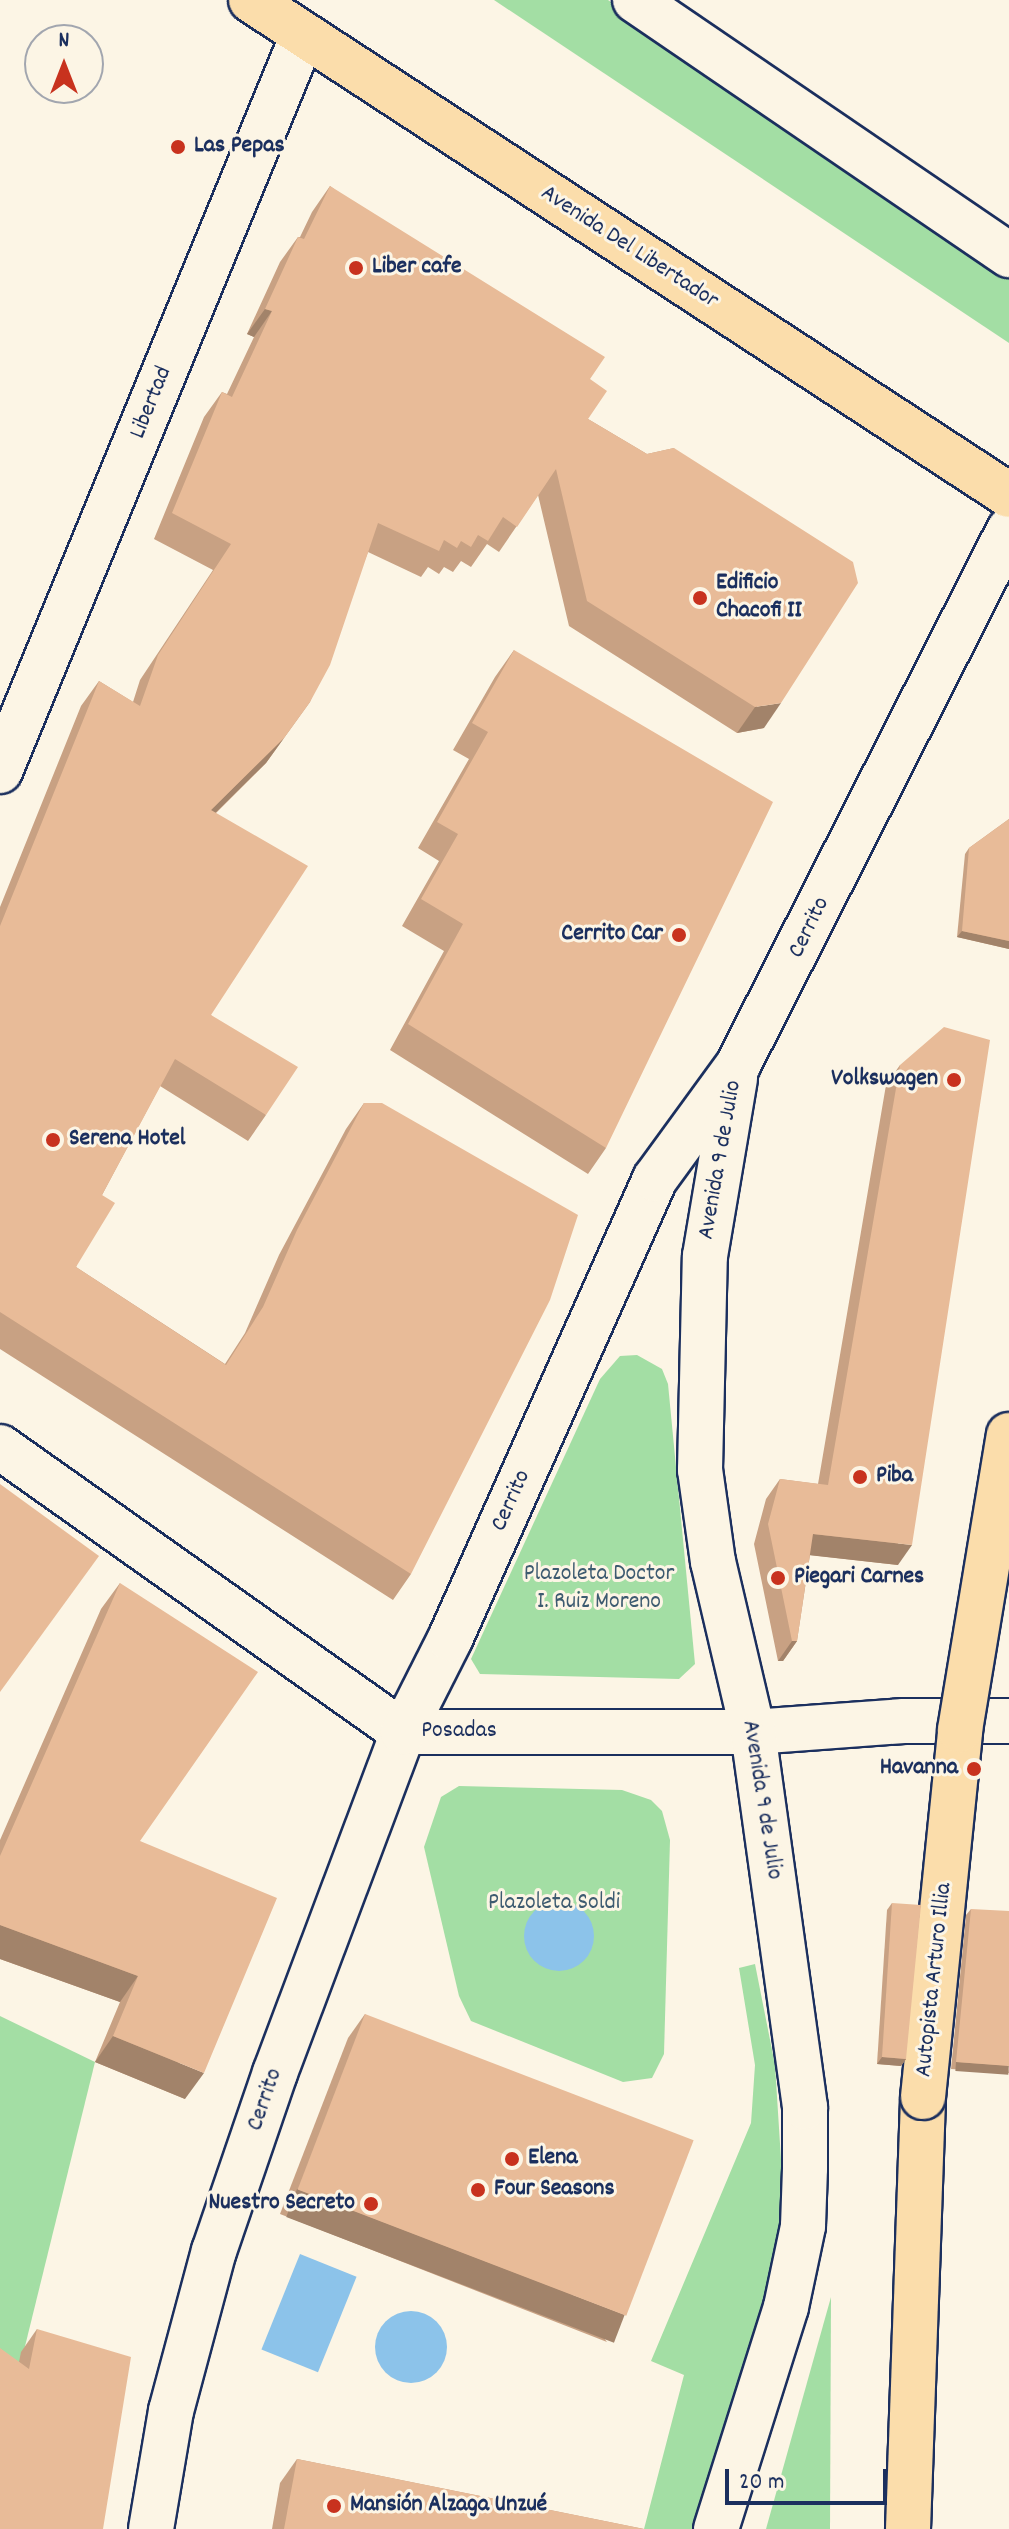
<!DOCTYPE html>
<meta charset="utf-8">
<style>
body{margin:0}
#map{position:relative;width:1009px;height:2529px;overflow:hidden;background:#fcf5e5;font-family:Dekko,sans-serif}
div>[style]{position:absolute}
.green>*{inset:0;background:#a3dea4}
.water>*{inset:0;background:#8cc3ea;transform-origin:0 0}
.round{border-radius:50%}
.roads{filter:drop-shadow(2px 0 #1b2f5e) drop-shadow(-2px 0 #1b2f5e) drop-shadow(0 2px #1b2f5e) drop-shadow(0 -2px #1b2f5e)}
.street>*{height:44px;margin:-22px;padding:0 22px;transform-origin:22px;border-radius:22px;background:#fcf5e5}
.secondary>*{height:44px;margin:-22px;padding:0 22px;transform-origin:22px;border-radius:22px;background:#fcf5e5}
.primary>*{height:44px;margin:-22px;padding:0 22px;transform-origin:22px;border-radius:22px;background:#fbddab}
.highway>*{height:44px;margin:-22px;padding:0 22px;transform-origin:22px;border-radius:22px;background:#fbddab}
.bridges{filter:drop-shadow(2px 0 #1b2f5e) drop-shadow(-2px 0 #1b2f5e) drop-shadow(0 2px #1b2f5e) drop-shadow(0 -2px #1b2f5e)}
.highway-bridge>*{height:44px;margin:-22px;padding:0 22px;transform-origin:22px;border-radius:22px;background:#fbddab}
.wall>*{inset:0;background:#c8a183}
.shaded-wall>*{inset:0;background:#a2836a;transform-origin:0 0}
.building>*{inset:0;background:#e8bb98;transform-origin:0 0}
.dots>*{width:22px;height:22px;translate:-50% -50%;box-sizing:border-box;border:4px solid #fcf5e5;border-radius:50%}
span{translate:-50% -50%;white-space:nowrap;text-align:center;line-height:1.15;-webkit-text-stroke:6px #fcf5e5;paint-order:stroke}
.poi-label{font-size:24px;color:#1b2f5e;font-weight:700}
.left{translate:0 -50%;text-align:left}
.right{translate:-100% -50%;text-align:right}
.street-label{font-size:24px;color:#1b2f5e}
.park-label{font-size:24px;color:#3d5b70}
.north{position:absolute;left:24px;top:24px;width:80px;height:80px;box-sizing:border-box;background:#fcf5e5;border:2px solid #a2a6af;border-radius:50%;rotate:0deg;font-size:22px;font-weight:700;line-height:32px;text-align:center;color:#1b2f5e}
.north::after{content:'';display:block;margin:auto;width:28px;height:36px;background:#c8321e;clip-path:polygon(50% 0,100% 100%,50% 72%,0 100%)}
.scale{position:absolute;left:725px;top:2469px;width:162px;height:36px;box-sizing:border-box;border:4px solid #1b2f5e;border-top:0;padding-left:10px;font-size:24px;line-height:28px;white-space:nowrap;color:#1b2f5e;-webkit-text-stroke:6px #fcf5e5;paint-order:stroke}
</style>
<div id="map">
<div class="green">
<div style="clip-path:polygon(494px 0,608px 0,1009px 265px,1009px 343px)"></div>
<div style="clip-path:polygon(637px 1355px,662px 1369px,668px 1384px,695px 1664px,679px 1679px,480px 1674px,471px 1659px,600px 1379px,620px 1356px)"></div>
<div style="clip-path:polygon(459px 1786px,622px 1790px,651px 1800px,662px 1811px,670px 1840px,664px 2054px,652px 2078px,623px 2082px,471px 2021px,459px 1996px,424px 1847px,441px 1797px)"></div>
<div style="clip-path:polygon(755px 1964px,775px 2065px,783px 2191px,779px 2244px,756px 2351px,695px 2529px,644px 2529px,684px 2375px,651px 2361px,751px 2123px,755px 2065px,739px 1968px)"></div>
<div style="clip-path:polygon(0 2016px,95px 2062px,14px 2391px,0 2381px)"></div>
<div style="clip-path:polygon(831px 2297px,830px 2529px,766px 2529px)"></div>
</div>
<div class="water">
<div class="round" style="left:524px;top:1901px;width:70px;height:70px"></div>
<div style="left:300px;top:2254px;width:61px;height:103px;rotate:22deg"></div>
<div class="round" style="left:375px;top:2311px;width:72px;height:72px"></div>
</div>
<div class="roads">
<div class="street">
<div style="left:635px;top:0;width:453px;rotate:34.3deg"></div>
<div style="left:0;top:771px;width:796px;rotate:-67.62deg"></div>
<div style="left:0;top:1447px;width:494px;rotate:35.3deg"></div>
<div style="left:403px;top:1732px;width:350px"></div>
<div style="left:753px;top:1732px;width:151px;rotate:-4.2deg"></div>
<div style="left:904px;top:1721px;width:105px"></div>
</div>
<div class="secondary">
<div style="left:151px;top:2529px;width:120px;rotate:-80.4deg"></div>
<div style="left:171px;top:2411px;width:166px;rotate:-75deg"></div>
<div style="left:214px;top:2251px;width:188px;rotate:-71.1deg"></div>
<div style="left:275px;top:2073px;width:364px;rotate:-69.4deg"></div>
<div style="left:403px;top:1732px;width:104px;rotate:-63.2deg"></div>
<div style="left:450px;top:1639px;width:504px;rotate:-65.98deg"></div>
<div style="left:655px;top:1179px;width:141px;rotate:-53.9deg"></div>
<div style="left:738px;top:1065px;width:600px;rotate:-63.14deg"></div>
<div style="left:716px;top:2529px;width:233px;rotate:-72.5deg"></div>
<div style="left:786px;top:2307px;width:83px;rotate:-78.1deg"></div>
<div style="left:803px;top:2226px;width:58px;rotate:-88deg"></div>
<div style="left:805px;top:2168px;width:61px;rotate:-90deg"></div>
<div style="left:805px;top:2107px;width:379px;rotate:-97.9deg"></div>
<div style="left:753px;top:1732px;width:175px;rotate:-103.2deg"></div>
<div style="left:713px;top:1562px;width:93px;rotate:-98deg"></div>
<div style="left:700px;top:1470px;width:214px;rotate:-88.7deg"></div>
<div style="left:705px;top:1256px;width:180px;rotate:-80.4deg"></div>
</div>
<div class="primary">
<div style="left:251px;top:0;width:905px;rotate:33.15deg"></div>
</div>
<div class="highway">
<div style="left:908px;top:2529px;width:432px;rotate:-88deg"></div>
</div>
</div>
<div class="bridges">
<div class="highway-bridge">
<div style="left:923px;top:2097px;width:369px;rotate:-84.2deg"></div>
<div style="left:960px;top:1730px;width:299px;rotate:-80.6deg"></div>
</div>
</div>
<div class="wall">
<div style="clip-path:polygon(330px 186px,590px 379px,588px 419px,647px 454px,674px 448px,764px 728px,737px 733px,569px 626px,538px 495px,499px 552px,487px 544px,471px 567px,461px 561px,453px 572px,444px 567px,439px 574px,428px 567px,421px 577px,368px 552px,310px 702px,266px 763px,216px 813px,211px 1015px,266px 1115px,248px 1141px,160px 1086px,102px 1195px,76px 1267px,225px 1364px,245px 1333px,279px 1255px,346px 1129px,364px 1103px,411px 1574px,393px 1600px,0 1349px,0 907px,81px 706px,99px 681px,133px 702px,140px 680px,213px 570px,154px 539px,204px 417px,222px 392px,227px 394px,254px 337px,247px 334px,280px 262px,298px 237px,300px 237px,312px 212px)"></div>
<div style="clip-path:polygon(514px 650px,606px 1148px,588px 1174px,390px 1050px,444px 951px,402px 926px,439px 861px,418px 848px,469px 759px,453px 750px,495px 677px)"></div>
<div style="clip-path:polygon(1009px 819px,1009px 949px,957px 937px,965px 854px,969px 848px)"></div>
<div style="clip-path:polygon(900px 1065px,898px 1565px,810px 1555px,797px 1641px,783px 1661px,778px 1661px,754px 1544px,766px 1499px,780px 1479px,818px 1484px,886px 1085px)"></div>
<div style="clip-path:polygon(120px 1583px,140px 1841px,185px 2099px,95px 2062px,120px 2002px,0 1959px,0 1840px,101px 1609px)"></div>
<div style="clip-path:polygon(892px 1903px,906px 2059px,901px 2066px,877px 2064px,887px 1910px)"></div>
<div style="clip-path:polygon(971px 1909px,1009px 2073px,951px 2069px,966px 1915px)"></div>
<div style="clip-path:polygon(365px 2014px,607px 2342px,280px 2214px,348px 2038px)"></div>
<div style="clip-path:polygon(37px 2329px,103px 2529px,19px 2362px,21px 2352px)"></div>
<div style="clip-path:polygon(297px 2459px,644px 2529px,272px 2529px,280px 2483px)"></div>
</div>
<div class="shaded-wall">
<div style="clip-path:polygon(265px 309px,272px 311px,254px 337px,247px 334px)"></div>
<div style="clip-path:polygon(781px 703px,764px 728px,737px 733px,755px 707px)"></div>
<div style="clip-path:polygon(284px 738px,266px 763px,193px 835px,211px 810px)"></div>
<div style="clip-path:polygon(962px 931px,1009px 941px,1009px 949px,957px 937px)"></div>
<div style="clip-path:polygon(813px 1534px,912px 1545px,898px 1565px,799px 1554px)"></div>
<div style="clip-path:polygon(792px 1641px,797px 1641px,783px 1661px,778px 1661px)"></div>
<div style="clip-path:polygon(0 1925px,138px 1976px,120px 2002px,0 1959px)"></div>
<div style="clip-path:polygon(113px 2036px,204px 2073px,185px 2099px,95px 2062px)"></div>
<div style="clip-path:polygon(882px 2057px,906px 2059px,901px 2066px,877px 2064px)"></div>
<div style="left:956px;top:2062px;width:53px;height:9px;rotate:4deg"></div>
<div style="left:297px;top:2189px;width:351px;height:30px;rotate:21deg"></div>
</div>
<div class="building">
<div style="clip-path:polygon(330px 186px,605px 357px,590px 379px,607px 391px,588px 419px,647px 454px,674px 448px,853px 562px,858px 583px,781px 703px,755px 707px,587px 601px,556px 469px,517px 527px,503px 517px,488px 541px,478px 535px,471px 547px,461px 541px,457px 548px,444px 540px,439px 551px,378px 523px,330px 665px,310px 702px,284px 738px,211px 810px,308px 866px,211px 1015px,298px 1067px,266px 1115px,175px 1059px,102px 1195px,115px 1203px,76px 1267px,226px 1365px,263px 1307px,297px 1230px,364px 1103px,382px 1103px,578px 1215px,550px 1300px,411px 1574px,0 1312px,0 926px,99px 681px,140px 706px,158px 655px,231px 544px,172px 513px,222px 392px,232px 397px,272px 311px,265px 309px,298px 237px,304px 239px)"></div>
<div style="clip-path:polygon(514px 650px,773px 802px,606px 1148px,408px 1024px,463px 924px,421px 899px,458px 834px,437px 822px,488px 732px,472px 723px)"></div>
<div style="clip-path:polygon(1009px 819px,1009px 941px,962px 931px,969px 848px)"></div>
<div style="clip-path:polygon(944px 1027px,990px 1040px,912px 1545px,813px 1534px,797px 1641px,792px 1641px,768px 1524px,780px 1479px,828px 1485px,900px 1065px)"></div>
<div style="clip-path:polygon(0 1484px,99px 1556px,0 1692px)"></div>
<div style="clip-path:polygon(120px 1583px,258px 1672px,140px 1841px,277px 1898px,204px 2073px,113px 2036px,138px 1976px,0 1925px,0 1856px)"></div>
<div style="clip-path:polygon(892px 1903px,921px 1905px,906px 2059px,882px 2057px)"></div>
<div style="clip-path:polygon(971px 1909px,1009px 1911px,1009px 2066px,956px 2062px)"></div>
<div style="left:365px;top:2014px;width:352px;height:188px;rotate:21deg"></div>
<div style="clip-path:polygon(37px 2329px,131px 2357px,103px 2529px,0 2529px,0 2348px,29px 2369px)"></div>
<div style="clip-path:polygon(297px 2459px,644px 2529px,284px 2529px)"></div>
</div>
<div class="dots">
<div style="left:178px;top:147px;background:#c8321e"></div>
<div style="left:356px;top:268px;background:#c8321e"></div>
<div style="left:700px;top:598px;background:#c8321e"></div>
<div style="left:679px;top:935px;background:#c8321e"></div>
<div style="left:954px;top:1080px;background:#c8321e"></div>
<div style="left:53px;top:1140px;background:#c8321e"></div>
<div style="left:860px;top:1477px;background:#c8321e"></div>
<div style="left:778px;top:1578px;background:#c8321e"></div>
<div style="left:974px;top:1769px;background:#c8321e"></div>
<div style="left:512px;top:2159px;background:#c8321e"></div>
<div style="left:478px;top:2190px;background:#c8321e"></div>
<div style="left:371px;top:2204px;background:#c8321e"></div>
<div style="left:334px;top:2506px;background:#c8321e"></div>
</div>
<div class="poi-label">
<span class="left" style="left:194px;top:147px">Las Pepas</span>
<span class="left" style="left:372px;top:268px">Liber cafe</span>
<span class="left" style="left:716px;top:598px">Edificio<br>Chacofi II</span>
<span class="right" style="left:663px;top:935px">Cerrito Car</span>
<span class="right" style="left:938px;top:1080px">Volkswagen</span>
<span class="left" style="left:69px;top:1140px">Serena Hotel</span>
<span class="left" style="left:876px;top:1477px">Piba</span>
<span class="left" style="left:794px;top:1578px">Piegari Carnes</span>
<span class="right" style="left:958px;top:1769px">Havanna</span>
<span class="left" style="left:528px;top:2159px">Elena</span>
<span class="left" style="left:494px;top:2190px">Four Seasons</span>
<span class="right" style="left:355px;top:2204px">Nuestro Secreto</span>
<span class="left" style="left:350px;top:2506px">Mansión Alzaga Unzué</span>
</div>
<div class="street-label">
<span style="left:629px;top:248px;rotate:33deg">Avenida Del Libertador</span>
<span style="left:152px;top:403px;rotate:-68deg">Libertad</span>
<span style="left:810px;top:928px;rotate:-64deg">Cerrito</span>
<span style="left:721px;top:1160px;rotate:-80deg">Avenida 9 de Julio</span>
<span style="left:512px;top:1501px;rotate:-66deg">Cerrito</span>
<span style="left:459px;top:1732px">Posadas</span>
<span style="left:761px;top:1800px;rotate:81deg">Avenida 9 de Julio</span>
<span style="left:935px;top:1980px;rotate:-84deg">Autopista Arturo Illia</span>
<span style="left:266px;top:2100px;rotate:-71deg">Cerrito</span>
</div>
<div class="park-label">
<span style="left:599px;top:1589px">Plazoleta Doctor<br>I. Ruiz Moreno</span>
<span style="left:554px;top:1904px">Plazoleta Soldi</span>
</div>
<div class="north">N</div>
<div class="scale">20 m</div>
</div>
